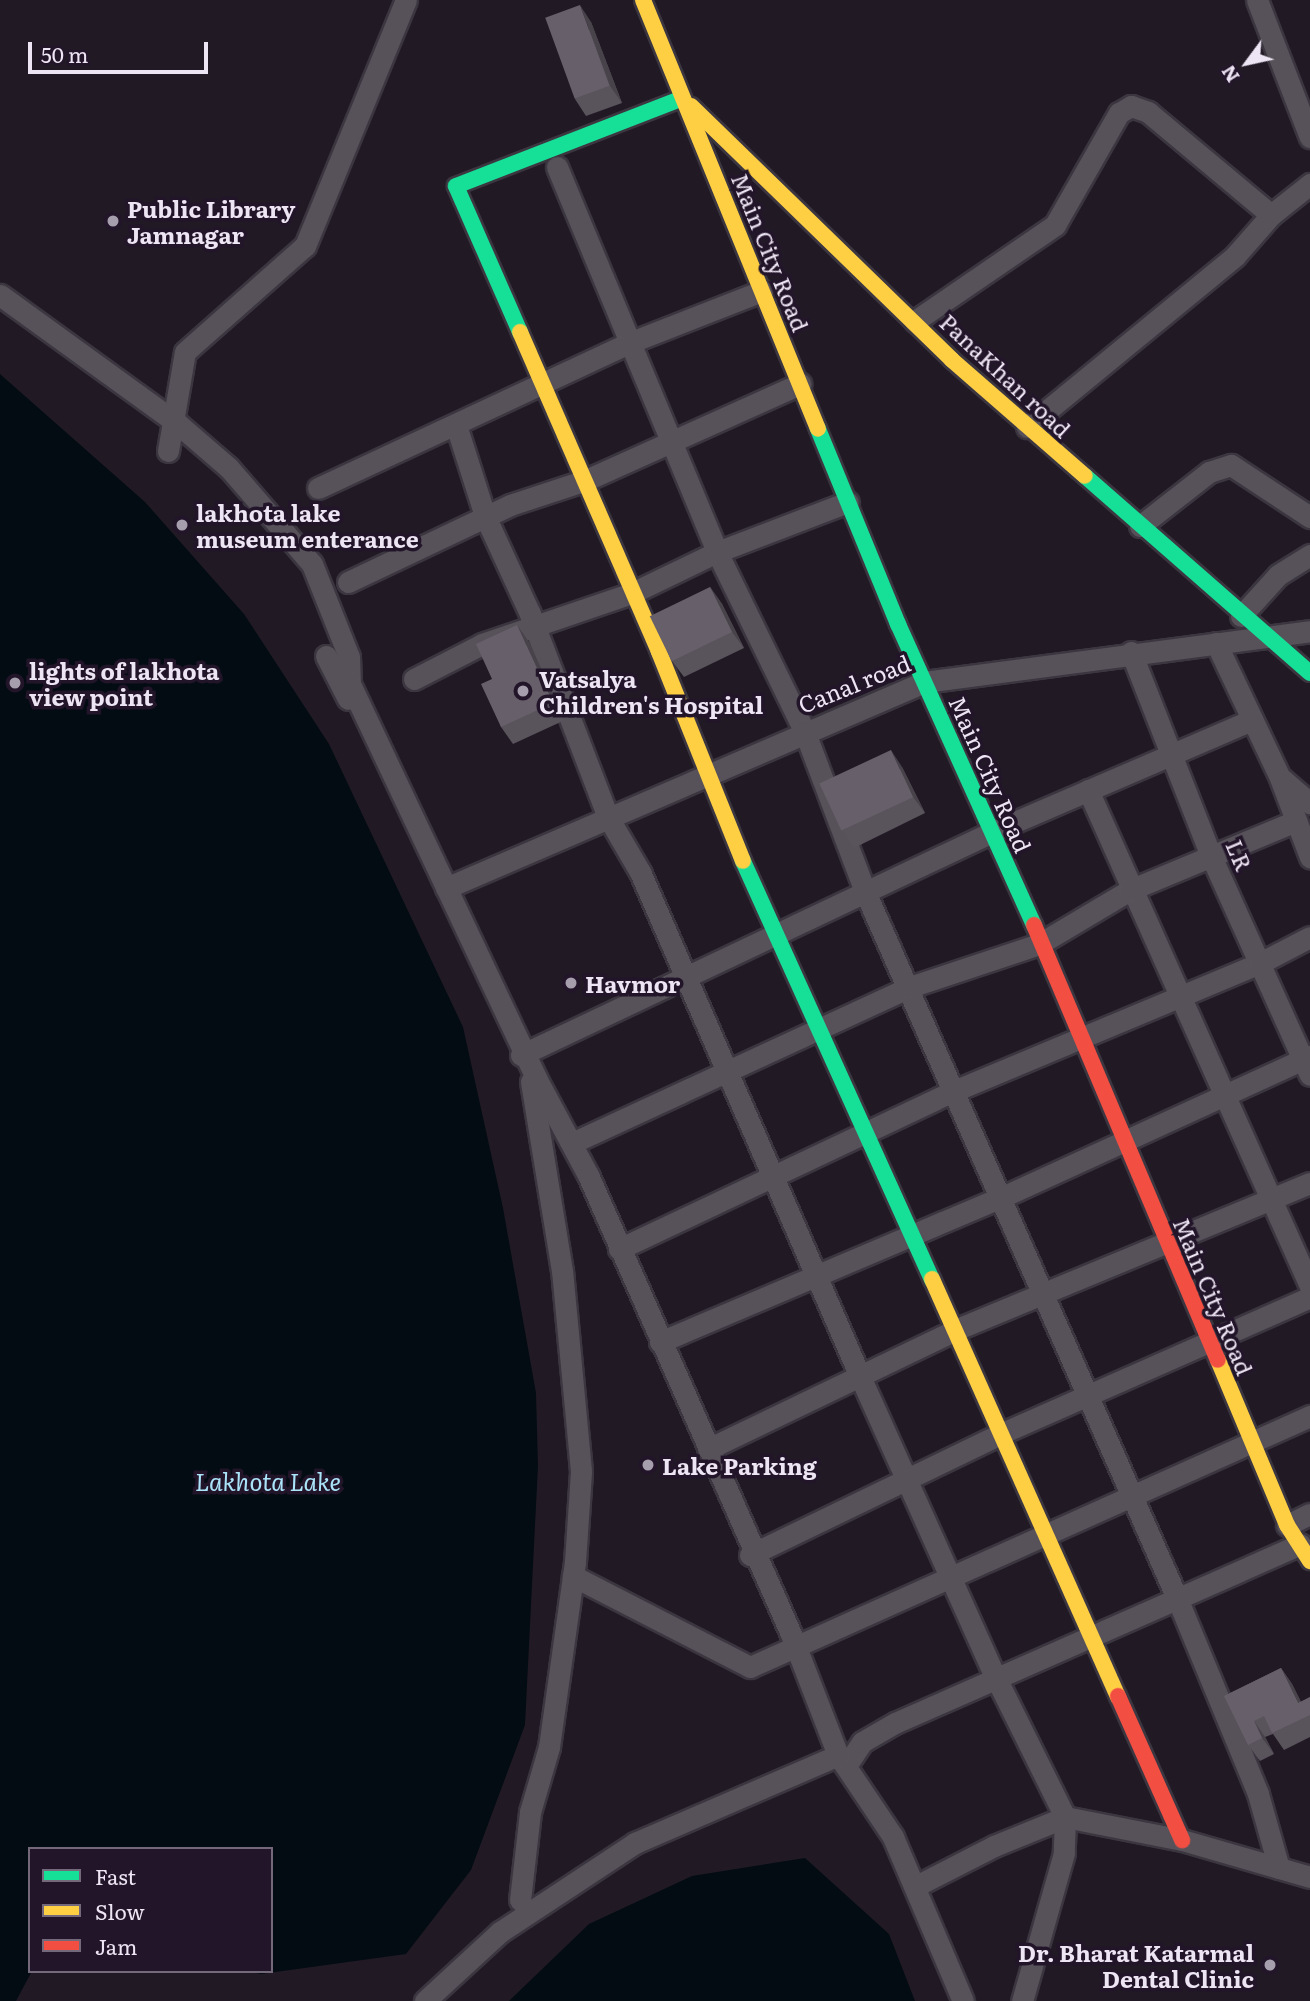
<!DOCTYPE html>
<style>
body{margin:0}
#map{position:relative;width:1310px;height:2001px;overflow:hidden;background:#211a25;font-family:Literata,serif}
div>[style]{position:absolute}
.water>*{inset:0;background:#030c13}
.roads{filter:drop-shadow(2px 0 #3b3640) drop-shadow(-2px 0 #3b3640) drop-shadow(0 2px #3b3640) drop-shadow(0 -2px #3b3640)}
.street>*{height:21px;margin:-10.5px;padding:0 10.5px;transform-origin:10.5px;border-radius:10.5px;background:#57525a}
.fast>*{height:16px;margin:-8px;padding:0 8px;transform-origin:8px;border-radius:8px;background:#16e098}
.slow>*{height:16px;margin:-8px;padding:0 8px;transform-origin:8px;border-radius:8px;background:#ffcf43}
.jam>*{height:16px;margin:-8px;padding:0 8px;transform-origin:8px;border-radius:8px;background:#f24e42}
.wall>*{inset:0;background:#59535c}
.shaded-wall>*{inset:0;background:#48434b}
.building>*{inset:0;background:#67606b;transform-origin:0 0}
.dots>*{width:19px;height:19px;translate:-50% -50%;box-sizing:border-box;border:4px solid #22152a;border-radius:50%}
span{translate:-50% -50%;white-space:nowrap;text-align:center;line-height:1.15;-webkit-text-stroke:7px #22152a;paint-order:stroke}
.poi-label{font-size:23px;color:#eee5f4;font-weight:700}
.left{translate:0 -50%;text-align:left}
.right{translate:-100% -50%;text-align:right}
.street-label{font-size:23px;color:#eee5f4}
.water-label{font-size:24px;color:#abe4f9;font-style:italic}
.legend{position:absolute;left:28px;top:1847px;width:245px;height:126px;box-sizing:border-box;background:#22152a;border:2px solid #74687b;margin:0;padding:9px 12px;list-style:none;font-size:21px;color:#eee5f4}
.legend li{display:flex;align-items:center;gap:14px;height:35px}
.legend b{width:35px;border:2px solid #74687b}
.north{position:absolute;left:1212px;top:28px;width:70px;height:70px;-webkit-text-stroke:5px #22152a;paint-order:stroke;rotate:237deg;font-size:19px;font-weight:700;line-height:28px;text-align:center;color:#eee5f4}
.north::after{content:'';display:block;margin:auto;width:24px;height:32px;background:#eee5f4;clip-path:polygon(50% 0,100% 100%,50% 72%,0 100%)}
.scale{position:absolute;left:28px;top:42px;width:180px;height:32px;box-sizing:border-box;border:4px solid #eee5f4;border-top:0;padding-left:9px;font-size:21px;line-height:24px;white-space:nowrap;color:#eee5f4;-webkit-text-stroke:5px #22152a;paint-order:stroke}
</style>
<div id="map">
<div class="water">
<div style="clip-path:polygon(0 374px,145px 502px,244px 614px,329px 744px,463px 1027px,503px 1208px,536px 1393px,538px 1466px,525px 1725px,471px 1870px,406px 1954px,261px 1974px,248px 1971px,271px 1971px,271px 1849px,30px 1849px,32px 1971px,16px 2001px,0 2001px)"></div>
<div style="clip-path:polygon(805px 1858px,889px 1934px,915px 2001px,509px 2001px,589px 1924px,692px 1876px)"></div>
</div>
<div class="roads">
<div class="street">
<div style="left:1257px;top:0;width:147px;rotate:68.9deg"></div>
<div style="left:557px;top:167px;width:417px;rotate:67.4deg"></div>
<div style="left:717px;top:552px;width:198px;rotate:64deg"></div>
<div style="left:804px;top:730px;width:175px;rotate:69.3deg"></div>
<div style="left:866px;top:894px;width:770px;rotate:66.17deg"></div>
<div style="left:1177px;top:1598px;width:212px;rotate:67.5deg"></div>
<div style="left:1258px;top:1794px;width:77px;rotate:74.2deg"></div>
<div style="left:0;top:295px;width:220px;rotate:35.9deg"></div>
<div style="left:178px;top:424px;width:67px;rotate:40.8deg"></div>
<div style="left:229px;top:468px;width:127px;rotate:49.2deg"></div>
<div style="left:312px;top:564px;width:100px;rotate:68.3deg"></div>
<div style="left:349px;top:657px;width:27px;rotate:88deg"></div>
<div style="left:350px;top:684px;width:436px;rotate:64.7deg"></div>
<div style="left:536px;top:1078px;width:110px;rotate:61.8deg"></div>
<div style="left:588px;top:1175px;width:502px;rotate:66.14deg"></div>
<div style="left:791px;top:1634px;width:130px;rotate:68.8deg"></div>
<div style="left:838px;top:1755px;width:99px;rotate:56.1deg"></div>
<div style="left:893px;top:1837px;width:178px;rotate:66.9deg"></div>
<div style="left:915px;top:321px;width:170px;rotate:-34.4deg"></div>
<div style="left:1055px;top:225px;width:129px;rotate:-60.3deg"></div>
<div style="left:1119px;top:113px;width:14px;rotate:-30deg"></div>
<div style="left:1131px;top:106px;width:18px;rotate:19deg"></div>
<div style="left:1148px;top:112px;width:160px;rotate:39.9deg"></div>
<div style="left:456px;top:425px;width:96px;rotate:72.3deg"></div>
<div style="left:485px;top:516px;width:108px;rotate:65.3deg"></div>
<div style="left:530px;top:614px;width:217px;rotate:69deg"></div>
<div style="left:608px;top:817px;width:64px;rotate:59.8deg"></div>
<div style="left:640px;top:872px;width:548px;rotate:66.43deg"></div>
<div style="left:859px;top:1374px;width:331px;rotate:65.8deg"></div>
<div style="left:995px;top:1676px;width:157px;rotate:63.6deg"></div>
<div style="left:1065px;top:1817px;width:36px;rotate:92deg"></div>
<div style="left:1064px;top:1853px;width:154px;rotate:105.8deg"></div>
<div style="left:1027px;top:427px;width:269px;rotate:-39.4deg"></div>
<div style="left:1235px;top:256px;width:55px;rotate:-48.7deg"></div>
<div style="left:1271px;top:215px;width:50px;rotate:-38.5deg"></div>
<div style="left:168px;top:451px;width:100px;rotate:-80.3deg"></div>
<div style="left:185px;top:352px;width:160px;rotate:-41.5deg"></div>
<div style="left:305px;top:246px;width:266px;rotate:-67.7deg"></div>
<div style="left:318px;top:488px;width:343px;rotate:-25deg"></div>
<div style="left:629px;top:343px;width:143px;rotate:-21.4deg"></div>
<div style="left:1140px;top:526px;width:88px;rotate:-38deg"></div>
<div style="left:1209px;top:472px;width:23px;rotate:-18deg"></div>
<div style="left:1231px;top:465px;width:95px;rotate:33.4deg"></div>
<div style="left:348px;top:582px;width:179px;rotate:-25.4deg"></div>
<div style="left:510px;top:505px;width:80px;rotate:-18.2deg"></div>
<div style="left:586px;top:480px;width:235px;rotate:-24.2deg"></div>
<div style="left:1241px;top:616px;width:55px;rotate:-47.9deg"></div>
<div style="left:1278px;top:575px;width:38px;rotate:-32deg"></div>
<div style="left:1216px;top:643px;width:149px;rotate:64.6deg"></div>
<div style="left:1280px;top:778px;width:85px;rotate:69.2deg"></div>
<div style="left:1131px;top:652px;width:219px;rotate:68.6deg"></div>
<div style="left:1211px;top:856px;width:240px;rotate:65.7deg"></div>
<div style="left:326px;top:656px;width:48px;rotate:62.9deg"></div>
<div style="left:414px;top:679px;width:76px;rotate:-27.2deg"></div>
<div style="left:482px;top:644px;width:158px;rotate:-18.8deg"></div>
<div style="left:632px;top:593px;width:94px;rotate:-25.8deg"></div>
<div style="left:717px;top:552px;width:140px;rotate:-20.9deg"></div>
<div style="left:1282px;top:779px;width:37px;rotate:41deg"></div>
<div style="left:1088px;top:790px;width:543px;rotate:65.89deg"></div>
<div style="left:446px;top:888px;width:520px;rotate:-23.31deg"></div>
<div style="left:924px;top:682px;width:389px;rotate:-7.5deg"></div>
<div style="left:521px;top:1055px;width:523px;rotate:-25.34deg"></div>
<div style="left:994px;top:831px;width:281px;rotate:-23.3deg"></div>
<div style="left:572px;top:1143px;width:372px;rotate:-24.8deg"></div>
<div style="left:910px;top:987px;width:136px;rotate:-18.4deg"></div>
<div style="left:1039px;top:944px;width:106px;rotate:-30.7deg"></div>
<div style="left:1130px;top:890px;width:180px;rotate:-22.6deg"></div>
<div style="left:619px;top:1249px;width:370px;rotate:-25.3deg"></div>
<div style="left:954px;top:1091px;width:332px;rotate:-22.7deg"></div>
<div style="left:1260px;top:963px;width:56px;rotate:-27.5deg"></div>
<div style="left:660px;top:1342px;width:369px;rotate:-23deg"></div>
<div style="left:1000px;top:1198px;width:341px;rotate:-24.6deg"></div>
<div style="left:708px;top:1449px;width:274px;rotate:-25.7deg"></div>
<div style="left:955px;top:1330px;width:384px;rotate:-22.5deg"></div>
<div style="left:1287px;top:1525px;width:25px;rotate:-26deg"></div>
<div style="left:750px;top:1555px;width:278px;rotate:-25.8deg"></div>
<div style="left:1000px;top:1434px;width:339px;rotate:-23.8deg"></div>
<div style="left:573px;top:1576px;width:199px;rotate:27.2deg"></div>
<div style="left:750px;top:1667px;width:614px;rotate:-24.14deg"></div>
<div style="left:846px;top:1766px;width:29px;rotate:-56deg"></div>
<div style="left:862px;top:1742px;width:38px;rotate:-30deg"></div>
<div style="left:895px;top:1723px;width:443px;rotate:-23.8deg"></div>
<div style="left:916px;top:1886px;width:88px;rotate:-27.1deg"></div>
<div style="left:994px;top:1846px;width:77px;rotate:-22.2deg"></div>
<div style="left:1065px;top:1817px;width:119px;rotate:11.1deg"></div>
<div style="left:1182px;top:1840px;width:133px;rotate:16.1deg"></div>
<div style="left:520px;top:1900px;width:89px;rotate:-83.5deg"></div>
<div style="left:530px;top:1812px;width:68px;rotate:-73.7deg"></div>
<div style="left:549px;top:1747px;width:187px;rotate:-82deg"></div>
<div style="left:575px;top:1562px;width:91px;rotate:-86.2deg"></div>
<div style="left:581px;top:1471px;width:201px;rotate:-95.4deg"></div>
<div style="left:562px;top:1271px;width:192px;rotate:-99.3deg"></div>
<div style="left:425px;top:2001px;width:102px;rotate:-42.6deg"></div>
<div style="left:500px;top:1932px;width:162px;rotate:-33.4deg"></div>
<div style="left:635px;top:1843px;width:221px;rotate:-23.4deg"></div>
</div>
<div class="fast">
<div style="left:520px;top:332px;width:159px;rotate:-113.7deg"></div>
<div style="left:456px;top:186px;width:243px;rotate:-21.2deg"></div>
<div style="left:818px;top:429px;width:211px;rotate:67.7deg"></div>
<div style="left:898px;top:624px;width:330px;rotate:65.7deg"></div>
<div style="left:1085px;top:476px;width:299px;rotate:41.2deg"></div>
<div style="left:743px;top:861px;width:459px;rotate:65.7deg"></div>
</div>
<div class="slow">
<div style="left:643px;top:0;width:463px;rotate:67.8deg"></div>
<div style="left:691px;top:106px;width:364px;rotate:44.2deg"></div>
<div style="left:952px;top:360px;width:176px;rotate:41.1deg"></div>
<div style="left:520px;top:332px;width:349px;rotate:66.5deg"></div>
<div style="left:659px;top:652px;width:225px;rotate:68.1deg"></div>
<div style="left:932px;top:1279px;width:457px;rotate:66deg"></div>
<div style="left:1218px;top:1360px;width:179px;rotate:67.3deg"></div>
<div style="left:1287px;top:1525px;width:43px;rotate:57.4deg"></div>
</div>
<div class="jam">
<div style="left:1034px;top:925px;width:472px;rotate:67.1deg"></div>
<div style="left:1118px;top:1696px;width:158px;rotate:66deg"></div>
</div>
</div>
<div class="wall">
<div style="clip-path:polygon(591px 22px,622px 103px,586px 116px,575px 99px)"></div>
<div style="clip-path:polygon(710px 587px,722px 604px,744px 648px,684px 677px,672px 661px)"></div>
<div style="clip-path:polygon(529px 642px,565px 720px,513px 744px,501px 727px,492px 679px)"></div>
<div style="clip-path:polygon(902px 767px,925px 813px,854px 848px,843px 831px)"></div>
<div style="clip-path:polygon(1281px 1668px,1292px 1684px,1301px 1702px,1310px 1697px,1310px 1737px,1284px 1750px,1273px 1734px,1265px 1737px,1274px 1754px,1260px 1761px,1248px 1745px,1224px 1696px)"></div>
</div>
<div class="shaded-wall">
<div style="clip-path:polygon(580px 5px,591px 22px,622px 103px,610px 86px)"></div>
<div style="clip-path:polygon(710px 587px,722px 604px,744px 648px,732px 632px)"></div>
<div style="clip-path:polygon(517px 625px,529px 642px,565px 720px,553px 703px)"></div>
<div style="clip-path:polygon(891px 750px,902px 767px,925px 813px,913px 797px)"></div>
<div style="clip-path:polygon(1281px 1668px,1292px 1684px,1308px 1716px,1298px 1703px)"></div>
<div style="clip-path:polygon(1254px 1721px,1265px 1737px,1274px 1754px,1262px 1738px)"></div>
</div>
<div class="building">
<div style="left:580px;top:5px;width:86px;height:37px;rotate:70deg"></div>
<div style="left:710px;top:587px;width:50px;height:67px;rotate:64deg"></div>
<div style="clip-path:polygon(517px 625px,553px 703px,501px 727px,481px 684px,492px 679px,476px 644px)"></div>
<div style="left:891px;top:750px;width:52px;height:79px;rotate:65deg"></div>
<div style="clip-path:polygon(1281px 1668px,1298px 1703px,1310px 1697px,1310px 1715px,1272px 1733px,1264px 1716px,1254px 1721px,1262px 1738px,1248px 1745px,1224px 1696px)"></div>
</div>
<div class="dots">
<div style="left:113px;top:221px;background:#a69eac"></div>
<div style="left:182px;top:525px;background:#a69eac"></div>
<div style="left:15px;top:683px;background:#a69eac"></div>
<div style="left:523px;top:691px;background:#a69eac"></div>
<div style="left:571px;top:983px;background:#a69eac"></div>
<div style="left:648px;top:1465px;background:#a69eac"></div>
<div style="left:1270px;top:1965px;background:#a69eac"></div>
</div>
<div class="poi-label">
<span class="left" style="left:127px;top:221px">Public Library<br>Jamnagar</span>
<span class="left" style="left:196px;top:525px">lakhota lake<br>museum enterance</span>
<span class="left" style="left:29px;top:683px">lights of lakhota<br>view point</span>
<span class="left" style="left:539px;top:691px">Vatsalya<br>Children's Hospital</span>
<span class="left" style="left:585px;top:983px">Havmor</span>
<span class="left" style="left:662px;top:1465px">Lake Parking</span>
<span class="right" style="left:1254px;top:1965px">Dr. Bharat Katarmal<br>Dental Clinic</span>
</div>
<div class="street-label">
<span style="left:771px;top:252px;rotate:68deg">Main City Road</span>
<span style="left:1006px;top:375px;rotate:43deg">PanaKhan road</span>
<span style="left:854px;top:683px;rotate:-22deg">Canal road</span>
<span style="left:991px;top:774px;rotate:66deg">Main City Road</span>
<span style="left:1240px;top:855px;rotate:67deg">LR</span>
<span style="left:1214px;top:1296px;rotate:67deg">Main City Road</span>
</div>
<div class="water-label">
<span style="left:268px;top:1481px">Lakhota Lake</span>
</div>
<ul class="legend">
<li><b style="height:9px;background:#16e098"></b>Fast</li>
<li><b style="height:9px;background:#ffcf43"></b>Slow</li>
<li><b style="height:9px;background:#f24e42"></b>Jam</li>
</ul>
<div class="north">N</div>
<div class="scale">50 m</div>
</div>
